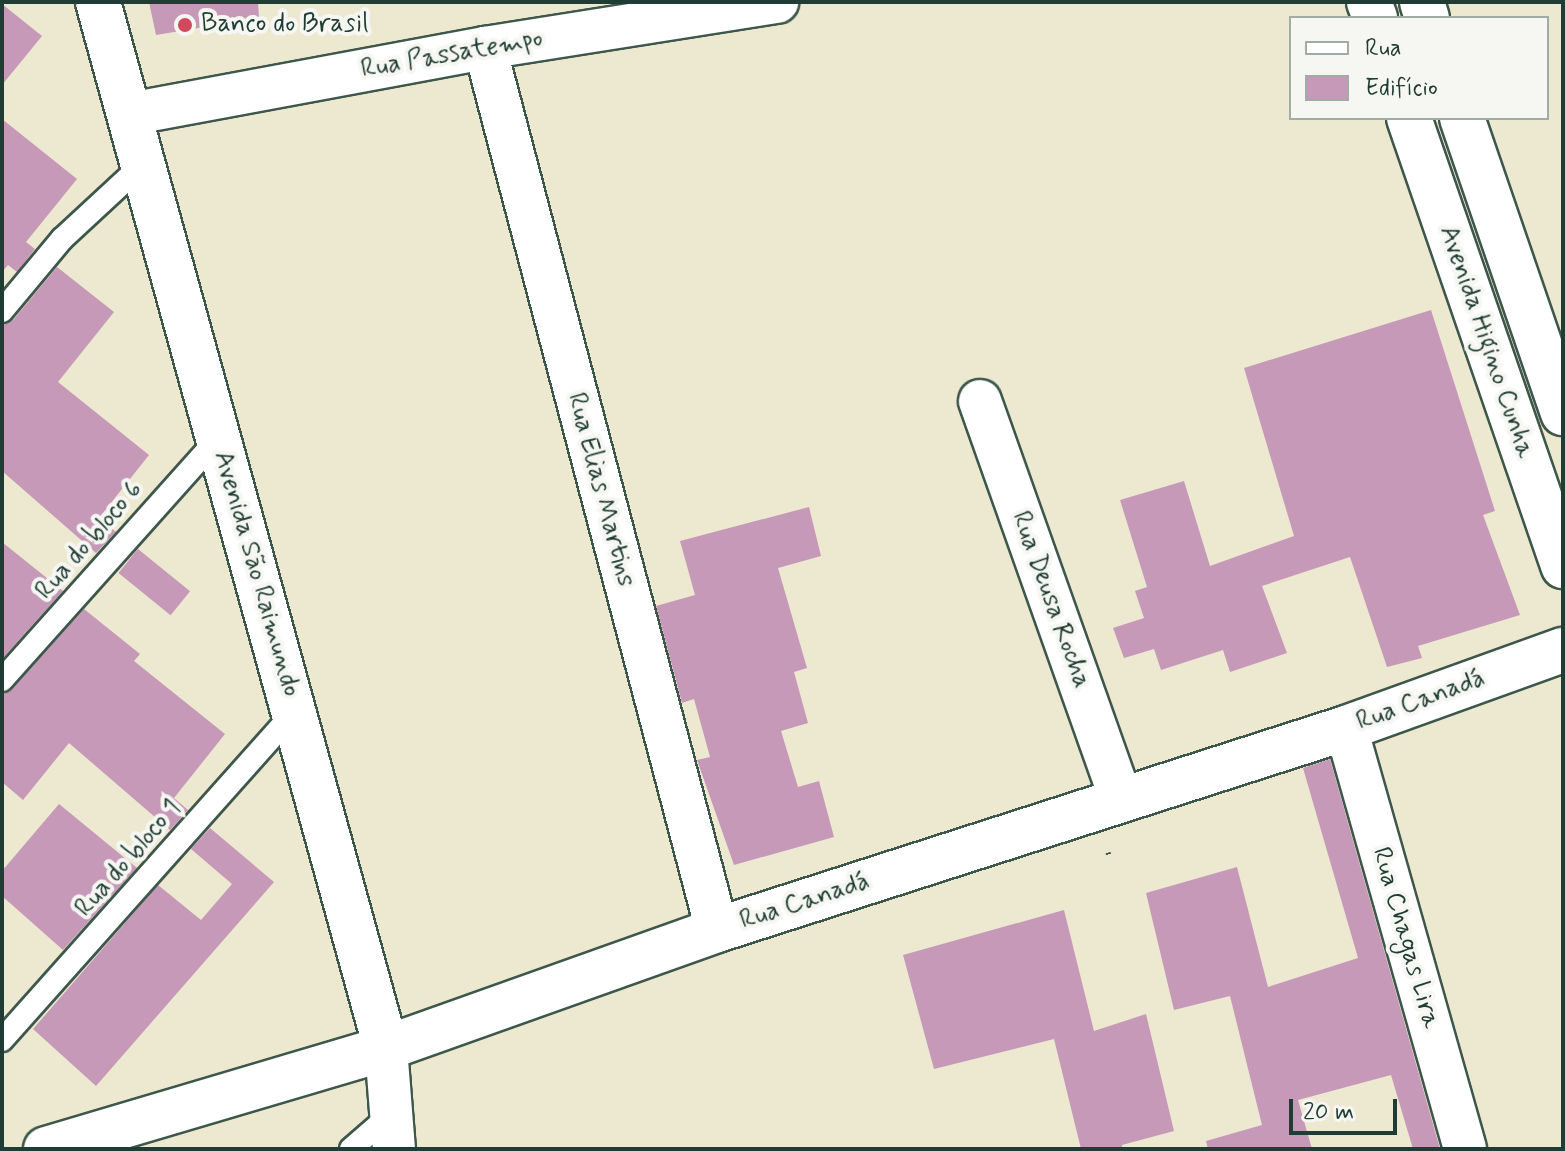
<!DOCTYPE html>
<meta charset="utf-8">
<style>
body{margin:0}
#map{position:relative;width:1565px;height:1151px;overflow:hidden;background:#ede8d0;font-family:Mynerve,sans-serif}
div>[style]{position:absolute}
.building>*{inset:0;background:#c699b9;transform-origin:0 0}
.path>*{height:5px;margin-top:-2.5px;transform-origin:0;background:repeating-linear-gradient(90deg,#3e574b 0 2px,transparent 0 8px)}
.roads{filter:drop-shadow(2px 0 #3e574b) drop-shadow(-2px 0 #3e574b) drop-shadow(0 2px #3e574b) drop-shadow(0 -2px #3e574b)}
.lane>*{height:22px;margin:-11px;padding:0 11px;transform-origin:11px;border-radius:11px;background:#fff}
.street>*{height:42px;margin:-21px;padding:0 21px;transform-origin:21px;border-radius:21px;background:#fff}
.secondary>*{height:44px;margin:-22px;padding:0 22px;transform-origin:22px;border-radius:22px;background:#fff}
.primary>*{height:44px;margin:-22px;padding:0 22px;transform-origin:22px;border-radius:22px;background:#fff}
.dots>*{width:22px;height:22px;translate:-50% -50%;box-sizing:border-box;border:4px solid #f6f6f2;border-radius:50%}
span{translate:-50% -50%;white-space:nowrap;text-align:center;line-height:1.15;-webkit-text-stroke:8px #f6f6f2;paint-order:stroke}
.poi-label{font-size:26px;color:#1f3d34}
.left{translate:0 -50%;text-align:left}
.street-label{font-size:26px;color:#1f3d34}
.frame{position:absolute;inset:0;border:4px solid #1f3d34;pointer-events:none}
.legend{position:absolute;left:1289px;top:16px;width:260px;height:104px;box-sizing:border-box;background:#f6f6f2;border:2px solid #a0aca6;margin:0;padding:10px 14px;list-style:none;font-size:24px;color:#1f3d34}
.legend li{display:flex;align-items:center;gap:16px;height:40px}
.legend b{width:40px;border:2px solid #a0aca6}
.scale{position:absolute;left:1289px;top:1099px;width:108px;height:36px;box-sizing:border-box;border:4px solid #1f3d34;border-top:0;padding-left:10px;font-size:24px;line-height:28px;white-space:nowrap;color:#1f3d34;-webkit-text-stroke:6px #f6f6f2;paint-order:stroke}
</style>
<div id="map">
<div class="building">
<div style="clip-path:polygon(149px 2px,258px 2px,259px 18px,156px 35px)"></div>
<div style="clip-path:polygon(2px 4px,42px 36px,2px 85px)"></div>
<div style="clip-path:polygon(2px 119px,77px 179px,26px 242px,35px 249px,17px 272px,8px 265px,2px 272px)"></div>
<div style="clip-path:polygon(57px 267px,114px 312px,58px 382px,149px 455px,99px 518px,116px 532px,96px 553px,2px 471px,2px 325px,13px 320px)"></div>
<div style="clip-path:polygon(1431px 310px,1495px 511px,1483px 515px,1520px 615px,1418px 646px,1422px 658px,1387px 667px,1350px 557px,1262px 586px,1287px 653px,1230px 672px,1223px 650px,1161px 670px,1154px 649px,1124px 658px,1113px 628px,1144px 618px,1135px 591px,1147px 587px,1120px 500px,1184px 481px,1210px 566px,1294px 536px,1244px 368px)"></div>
<div style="clip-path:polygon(809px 507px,821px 556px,778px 568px,807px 668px,794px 672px,808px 723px,781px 731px,798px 787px,819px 781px,834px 837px,734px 865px,697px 760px,710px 757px,694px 699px,682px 703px,656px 606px,695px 595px,680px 541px)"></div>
<div style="clip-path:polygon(2px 542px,63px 591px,2px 659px)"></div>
<div style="left:138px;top:549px;width:67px;height:31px;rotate:39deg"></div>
<div style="clip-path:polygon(84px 609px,140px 654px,134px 661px,225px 734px,174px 798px,188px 810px,170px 830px,69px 743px,23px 800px,2px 782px,2px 694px,12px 689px)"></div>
<div style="clip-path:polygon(1330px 759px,1440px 1149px,1413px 1149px,1391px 1075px,1298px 1100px,1312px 1149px,1208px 1149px,1206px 1141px,1262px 1125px,1230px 996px,1174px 1010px,1146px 893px,1237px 867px,1268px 987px,1358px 958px,1303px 768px)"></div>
<div style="clip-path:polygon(59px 804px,137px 868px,63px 950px,2px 896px,2px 871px)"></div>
<div style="clip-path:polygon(210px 828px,274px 882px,96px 1086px,33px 1029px,158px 885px,201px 920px,232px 884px,191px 849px)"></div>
<div style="clip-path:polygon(1064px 910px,1094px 1031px,1146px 1014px,1174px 1131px,1122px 1145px,1123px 1149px,1081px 1149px,1054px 1039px,934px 1069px,903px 955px)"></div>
</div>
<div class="path">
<div style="left:1108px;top:852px;width:7px;rotate:74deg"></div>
</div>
<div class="roads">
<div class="lane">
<div style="left:2px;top:311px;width:94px;rotate:-50.2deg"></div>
<div style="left:62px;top:239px;width:110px;rotate:-42.8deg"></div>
<div style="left:2px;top:680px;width:324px;rotate:-48.2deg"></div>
<div style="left:2px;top:1040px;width:439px;rotate:-48.3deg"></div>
<div style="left:351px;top:1149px;width:50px;rotate:-41deg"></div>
</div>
<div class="street">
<div style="left:485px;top:48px;width:912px;rotate:75.26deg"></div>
<div style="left:129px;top:114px;width:362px;rotate:-10.5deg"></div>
<div style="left:485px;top:48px;width:296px;rotate:-9deg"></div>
<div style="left:980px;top:401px;width:422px;rotate:70.5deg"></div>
<div style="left:1346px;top:728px;width:437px;rotate:74.2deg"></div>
<div style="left:386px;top:1048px;width:101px;rotate:85.5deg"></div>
</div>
<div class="secondary">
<div style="left:98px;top:2px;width:1085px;rotate:74.61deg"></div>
<div style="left:46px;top:1149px;width:355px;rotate:-16.5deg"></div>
<div style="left:386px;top:1048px;width:351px;rotate:-19.6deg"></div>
<div style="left:717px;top:930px;width:661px;rotate:-17.8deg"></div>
<div style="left:1346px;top:728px;width:231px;rotate:-19.8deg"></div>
</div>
<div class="primary">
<div style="left:1369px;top:2px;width:17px;rotate:69deg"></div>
<div style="left:1422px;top:2px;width:17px;rotate:73deg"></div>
<div style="left:1409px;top:118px;width:474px;rotate:71deg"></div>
<div style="left:1462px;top:118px;width:312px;rotate:71.1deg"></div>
</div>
</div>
<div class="dots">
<div style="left:185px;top:25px;background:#d1495b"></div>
</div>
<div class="poi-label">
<span class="left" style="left:201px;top:25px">Banco do Brasil</span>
</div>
<div class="street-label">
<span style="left:452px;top:55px;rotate:-10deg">Rua Passatempo</span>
<span style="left:1486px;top:342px;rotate:71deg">Avenida Higino Cunha</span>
<span style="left:600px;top:490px;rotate:75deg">Rua Elias Martins</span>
<span style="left:90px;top:541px;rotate:-49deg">Rua do bloco 6</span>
<span style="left:256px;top:574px;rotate:74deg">Avenida São Raimundo</span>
<span style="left:1050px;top:600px;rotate:70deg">Rua Deusa Rocha</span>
<span style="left:1421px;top:701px;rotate:-20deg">Rua Canadá</span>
<span style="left:129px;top:859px;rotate:-49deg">Rua do bloco 1</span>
<span style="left:805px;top:902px;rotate:-18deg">Rua Canadá</span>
<span style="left:1405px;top:938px;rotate:74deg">Rua Chagas Lira</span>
</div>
<div class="frame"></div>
<ul class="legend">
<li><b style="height:10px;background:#fff"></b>Rua</li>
<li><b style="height:22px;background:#c699b9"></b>Edifício</li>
</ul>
<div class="scale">20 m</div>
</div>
